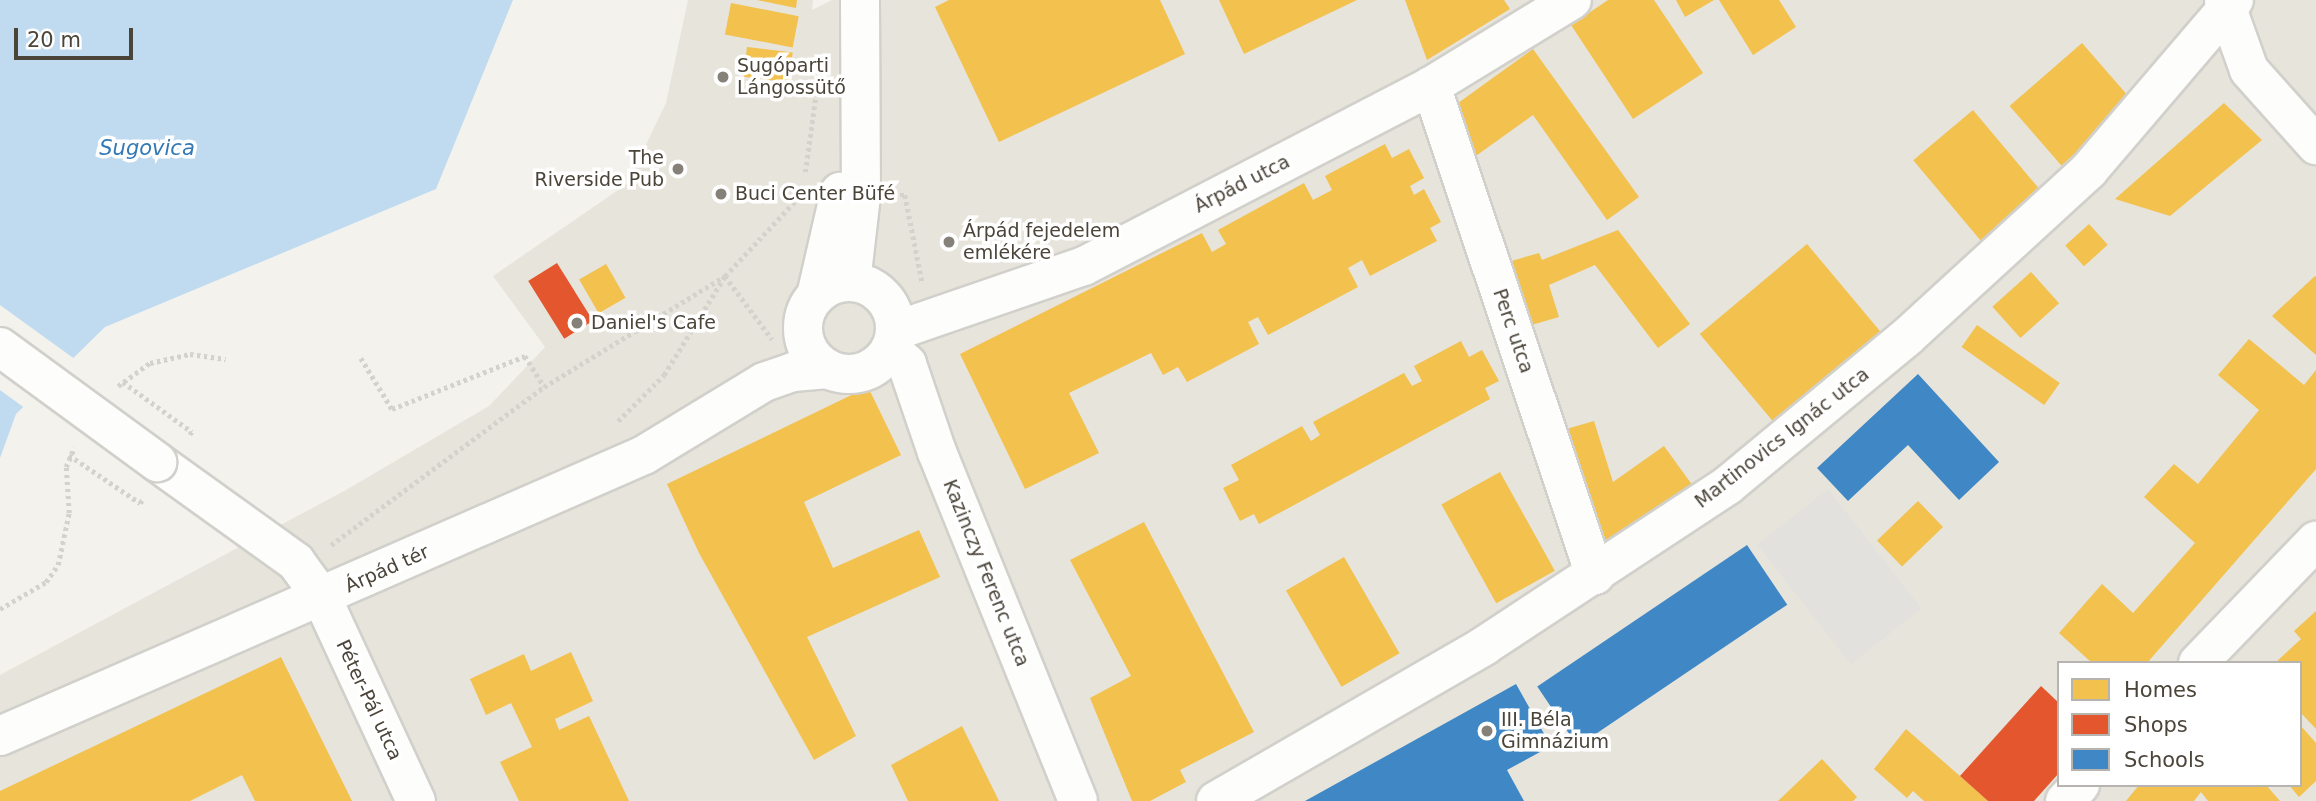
<!DOCTYPE html>
<meta charset="utf-8">
<style>
body{margin:0}
#map{position:relative;width:2316px;height:801px;overflow:hidden;background:#f3f2ed;font-family:"DejaVu Sans",sans-serif}
div>[style]{position:absolute}
.residential>*{inset:0;background:#e7e4db}
.parking>*{inset:0;background:#e2e1dd;transform-origin:0 0}
.water>*{inset:0;background:#c0dbef}
.pier>*{inset:0;background:#f3f2ed}
.homes>*{inset:0;background:#f2c14e;transform-origin:0 0}
.shops>*{inset:0;background:#e4572e;transform-origin:0 0}
.schools>*{inset:0;background:#3f88c5;transform-origin:0 0}
.path>*{height:4.5px;margin-top:-2.25px;transform-origin:0;background:repeating-linear-gradient(90deg,#d3d2cc 0 3.5px,transparent 0 7px)}
.roads{filter:drop-shadow(2px 0 #d1d0cb) drop-shadow(-2px 0 #d1d0cb) drop-shadow(0 2px #d1d0cb) drop-shadow(0 -2px #d1d0cb)}
.minor>*{height:38px;margin:-19px;padding:0 19px;transform-origin:19px;border-radius:19px;background:#fdfdfc}
.minor>.ring{margin:-19px;padding:0;box-sizing:content-box;background:none;border:38px solid #fdfdfc;border-radius:50%}
.bridges{filter:drop-shadow(2px 0 #d1d0cb) drop-shadow(-2px 0 #d1d0cb) drop-shadow(0 2px #d1d0cb) drop-shadow(0 -2px #d1d0cb)}
.minor-bridge>*{height:38px;margin:-19px;padding:0 19px;transform-origin:19px;border-radius:19px;background:#fdfdfc}
.dots>*{width:19px;height:19px;translate:-50% -50%;box-sizing:border-box;border:4px solid #fff;border-radius:50%}
span{translate:-50% -50%;white-space:nowrap;text-align:center;line-height:1.15;-webkit-text-stroke:7px #fff;paint-order:stroke}
.poi-label{font-size:19px;color:#4a4439}
.left{translate:0 -50%;text-align:left}
.right{translate:-100% -50%;text-align:right}
.street-label{font-size:19px;color:#4a4439}
.water-label{font-size:21px;color:#3279b5;font-style:italic}
.legend{position:absolute;left:2057px;top:661px;width:245px;height:126px;box-sizing:border-box;background:#fff;border:2px solid #b7b4b0;margin:0;padding:9px 12px;list-style:none;font-size:21px;color:#4a4439}
.legend li{display:flex;align-items:center;gap:14px;height:35px}
.legend b{width:35px;border:2px solid #b7b4b0}
.scale{position:absolute;left:14px;top:28px;width:119px;height:32px;box-sizing:border-box;border:4px solid #4a4439;border-top:0;padding-left:9px;font-size:21px;line-height:24px;white-space:nowrap;color:#4a4439;-webkit-text-stroke:5px #fff;paint-order:stroke}
</style>
<div id="map">
<div class="residential">
<div style="clip-path:polygon(evenodd,688px 0,813px 0,812px 10px,832px 0,2316px 0,2316px 801px,0 801px,0 675px,346px 490px,489px 406px,545px 347px,493px 276px,627px 184px,666px 103px,688px 0,2059px 663px,2300px 663px,2300px 785px,2059px 785px,2059px 663px)"></div>
</div>
<div class="parking">
<div style="left:1828px;top:489px;width:152px;height:90px;rotate:52deg"></div>
</div>
<div class="water">
<div style="clip-path:polygon(0 0,513px 0,436px 189px,105px 327px,16px 414px,0 458px)"></div>
</div>
<div class="pier">
<div style="clip-path:polygon(0 305px,76px 360px,26px 409px,0 390px)"></div>
</div>
<div class="homes">
<div style="clip-path:polygon(757px 0,797px 0,796px 8px)"></div>
<div style="clip-path:polygon(949px 0,1160px 0,1185px 54px,999px 142px,935px 7px)"></div>
<div style="clip-path:polygon(1219px 0,1357px 0,1244px 54px)"></div>
<div style="clip-path:polygon(1405px 0,1504px 0,1510px 9px,1427px 60px)"></div>
<div style="clip-path:polygon(1608px 0,1654px 0,1703px 73px,1633px 119px,1571px 25px)"></div>
<div style="clip-path:polygon(1676px 0,1714px 0,1685px 17px)"></div>
<div style="clip-path:polygon(1719px 0,1779px 0,1796px 27px,1753px 55px)"></div>
<div style="left:731px;top:3px;width:69px;height:32px;rotate:11deg"></div>
<div style="left:2082px;top:43px;width:79px;height:96px;rotate:49deg"></div>
<div style="left:747px;top:47px;width:46px;height:30px;rotate:7deg"></div>
<div style="clip-path:polygon(1533px 49px,1639px 197px,1607px 220px,1533px 115px,1473px 158px,1454px 106px)"></div>
<div style="clip-path:polygon(2224px 103px,2262px 140px,2170px 216px,2115px 199px)"></div>
<div style="left:1973px;top:110px;width:112px;height:78px;rotate:50deg"></div>
<div style="clip-path:polygon(1385px 144px,1392px 158px,1409px 149px,1424px 178px,1410px 186px,1414px 195px,1424px 189px,1441px 222px,1430px 228px,1437px 241px,1370px 276px,1362px 260px,1348px 268px,1358px 287px,1268px 335px,1258px 317px,1248px 322px,1259px 344px,1187px 382px,1178px 367px,1163px 375px,1151px 353px,1069px 393px,1099px 453px,1025px 489px,960px 354px,1202px 233px,1212px 252px,1226px 244px,1218px 230px,1304px 183px,1313px 200px,1332px 190px,1325px 176px)"></div>
<div style="left:2089px;top:224px;width:28px;height:32px;rotate:48deg"></div>
<div style="clip-path:polygon(1618px 230px,1690px 324px,1658px 348px,1595px 265px,1549px 285px,1559px 317px,1528px 326px,1508px 262px,1539px 253px,1542px 260px)"></div>
<div style="left:1807px;top:244px;width:119px;height:140px;rotate:50deg"></div>
<div style="left:606px;top:264px;width:39px;height:31px;rotate:60deg"></div>
<div style="left:2031px;top:272px;width:42px;height:52px;rotate:48deg"></div>
<div style="clip-path:polygon(2315px 276px,2316px 277px,2316px 355px,2272px 316px)"></div>
<div style="left:1977px;top:325px;width:101px;height:27px;rotate:35deg"></div>
<div style="clip-path:polygon(2249px 339px,2304px 385px,2316px 370px,2316px 469px,2147px 663px,2092px 663px,2059px 633px,2102px 584px,2133px 613px,2195px 543px,2144px 497px,2174px 464px,2198px 484px,2259px 410px,2218px 375px)"></div>
<div style="clip-path:polygon(1461px 341px,1469px 357px,1482px 350px,1499px 381px,1485px 388px,1490px 399px,1259px 524px,1254px 514px,1240px 521px,1223px 488px,1239px 480px,1231px 465px,1302px 426px,1311px 441px,1320px 435px,1313px 422px,1404px 373px,1412px 386px,1422px 381px,1414px 366px)"></div>
<div style="clip-path:polygon(868px 387px,901px 455px,804px 502px,833px 568px,919px 530px,940px 577px,807px 637px,856px 736px,814px 760px,699px 553px,667px 484px)"></div>
<div style="clip-path:polygon(1594px 421px,1613px 482px,1664px 446px,1693px 486px,1601px 552px,1563px 430px)"></div>
<div style="left:1500px;top:472px;width:113px;height:67px;rotate:61deg"></div>
<div style="left:1918px;top:501px;width:36px;height:57px;rotate:46deg"></div>
<div style="clip-path:polygon(1144px 522px,1254px 732px,1180px 770px,1186px 782px,1150px 801px,1132px 801px,1090px 698px,1131px 676px,1070px 560px)"></div>
<div style="left:1344px;top:557px;width:111px;height:67px;rotate:60deg"></div>
<div style="clip-path:polygon(2316px 611px,2316px 729px,2300px 712px,2300px 663px,2275px 663px,2301px 639px,2294px 631px)"></div>
<div style="clip-path:polygon(571px 652px,593px 701px,555px 719px,559px 730px,589px 716px,629px 801px,519px 801px,500px 762px,532px 747px,511px 703px,486px 715px,470px 679px,524px 654px,531px 671px)"></div>
<div style="clip-path:polygon(281px 657px,352px 801px,255px 801px,242px 775px,190px 801px,0 801px,0 791px)"></div>
<div style="clip-path:polygon(2300px 725px,2316px 743px,2316px 781px,2299px 797px,2289px 785px,2300px 785px)"></div>
<div style="clip-path:polygon(962px 726px,999px 801px,908px 801px,891px 765px)"></div>
<div style="clip-path:polygon(1906px 729px,1960px 776px,1988px 801px,1924px 801px,1913px 791px,1907px 798px,1874px 769px)"></div>
<div style="clip-path:polygon(1822px 759px,1857px 797px,1853px 801px,1778px 801px)"></div>
<div style="clip-path:polygon(2139px 785px,2266px 785px,2280px 801px,2208px 801px,2201px 792px,2194px 801px,2126px 801px)"></div>
</div>
<div class="shops">
<div style="left:557px;top:263px;width:68px;height:34px;rotate:58deg"></div>
<div style="clip-path:polygon(2041px 686px,2059px 703px,2059px 773px,2034px 801px,1988px 801px,1960px 776px)"></div>
</div>
<div class="schools">
<div style="clip-path:polygon(1918px 374px,1999px 462px,1959px 500px,1908px 445px,1848px 501px,1817px 468px)"></div>
<div style="left:1747px;top:545px;width:72px;height:253px;rotate:56deg"></div>
<div style="clip-path:polygon(1516px 684px,1551px 746px,1507px 770px,1524px 801px,1305px 801px)"></div>
</div>
<div class="path">
<div style="left:805px;top:172px;width:92px;rotate:-81.9deg"></div>
<div style="left:900px;top:195px;width:5px"></div>
<div style="left:905px;top:195px;width:88px;rotate:78.8deg"></div>
<div style="left:725px;top:276px;width:79px;rotate:53.3deg"></div>
<div style="left:361px;top:358px;width:60px;rotate:58.7deg"></div>
<div style="left:392px;top:409px;width:143px;rotate:-21.7deg"></div>
<div style="left:525px;top:356px;width:36px;rotate:58deg"></div>
<div style="left:123px;top:382px;width:85px;rotate:35.9deg"></div>
<div style="left:192px;top:432px;width:7px;rotate:124deg"></div>
<div style="left:118px;top:386px;width:39px;rotate:-36deg"></div>
<div style="left:150px;top:363px;width:41px;rotate:-12.7deg"></div>
<div style="left:190px;top:354px;width:36px;rotate:8deg"></div>
<div style="left:618px;top:421px;width:65px;rotate:-45deg"></div>
<div style="left:664px;top:375px;width:116px;rotate:-58.4deg"></div>
<div style="left:725px;top:276px;width:104px;rotate:-46.9deg"></div>
<div style="left:69px;top:455px;width:86px;rotate:34.1deg"></div>
<div style="left:140px;top:503px;width:5px;rotate:-53deg"></div>
<div style="left:331px;top:545px;width:265px;rotate:-36.6deg"></div>
<div style="left:544px;top:387px;width:212px;rotate:-31.5deg"></div>
<div style="left:0;top:609px;width:53px;rotate:-30.4deg"></div>
<div style="left:46px;top:582px;width:21px;rotate:-55deg"></div>
<div style="left:58px;top:565px;width:53px;rotate:-78.1deg"></div>
<div style="left:69px;top:513px;width:46px;rotate:-93.7deg"></div>
<div style="left:66px;top:467px;width:21px;rotate:-67deg"></div>
</div>
<div class="roads">
<div class="minor">
<div style="left:2224px;top:0;width:74px;rotate:70.3deg"></div>
<div style="left:2249px;top:70px;width:101px;rotate:48.2deg"></div>
<div style="left:1431px;top:86px;width:516px;rotate:71.46deg"></div>
<div style="left:851px;top:282px;width:87px;rotate:-83.4deg"></div>
<div style="left:861px;top:196px;width:196px;rotate:-90.3deg"></div>
<div class="ring" style="left:803px;top:282px;width:54px;height:54px"></div>
<div style="left:816px;top:296px;width:107px;rotate:-77deg"></div>
<div style="left:895px;top:331px;width:200px;rotate:-19deg"></div>
<div style="left:1084px;top:266px;width:391px;rotate:-27.4deg"></div>
<div style="left:1431px;top:86px;width:165px;rotate:-31.4deg"></div>
<div style="left:891px;top:349px;width:22px;rotate:43deg"></div>
<div style="left:907px;top:364px;width:93px;rotate:71.2deg"></div>
<div style="left:937px;top:452px;width:376px;rotate:68deg"></div>
<div style="left:157px;top:462px;width:171px;rotate:35.7deg"></div>
<div style="left:296px;top:562px;width:44px;rotate:54.2deg"></div>
<div style="left:322px;top:598px;width:224px;rotate:65.2deg"></div>
<div style="left:2198px;top:663px;width:170px;rotate:-46deg"></div>
<div style="left:0;top:736px;width:703px;rotate:-23.57deg"></div>
<div style="left:644px;top:455px;width:140px;rotate:-31.3deg"></div>
<div style="left:764px;top:382px;width:31px;rotate:-19deg"></div>
<div style="left:793px;top:372px;width:35px;rotate:-5deg"></div>
<div style="left:1216px;top:801px;width:310px;rotate:-30deg"></div>
<div style="left:1484px;top:646px;width:292px;rotate:-33.4deg"></div>
<div style="left:1728px;top:485px;width:232px;rotate:-39.6deg"></div>
<div style="left:1907px;top:337px;width:247px;rotate:-42.5deg"></div>
<div style="left:2089px;top:170px;width:223px;rotate:-49.5deg"></div>
<div style="left:2065px;top:801px;width:22px;rotate:-47deg"></div>
</div>
</div>
<div class="bridges">
<div class="minor-bridge">
<div style="left:0;top:347px;width:195px;rotate:36.2deg"></div>
</div>
</div>
<div class="dots">
<div style="left:723px;top:77px;background:#858178"></div>
<div style="left:678px;top:169px;background:#858178"></div>
<div style="left:721px;top:194px;background:#858178"></div>
<div style="left:949px;top:242px;background:#858178"></div>
<div style="left:577px;top:323px;background:#858178"></div>
<div style="left:1487px;top:731px;background:#858178"></div>
</div>
<div class="poi-label">
<span class="left" style="left:737px;top:77px">Sugóparti<br>Lángossütő</span>
<span class="right" style="left:664px;top:169px">The<br>Riverside Pub</span>
<span class="left" style="left:735px;top:194px">Buci Center Büfé</span>
<span class="left" style="left:963px;top:242px">Árpád fejedelem<br>emlékére</span>
<span class="left" style="left:591px;top:323px">Daniel's Cafe</span>
<span class="left" style="left:1501px;top:731px">III. Béla<br>Gimnázium</span>
</div>
<div class="street-label">
<span style="left:1242px;top:184px;rotate:-27deg">Árpád utca</span>
<span style="left:1513px;top:331px;rotate:71deg">Perc utca</span>
<span style="left:1782px;top:438px;rotate:-38deg">Martinovics Ignác utca</span>
<span style="left:387px;top:569px;rotate:-24deg">Árpád tér</span>
<span style="left:986px;top:573px;rotate:68deg">Kazinczy Ferenc utca</span>
<span style="left:369px;top:700px;rotate:65deg">Péter-Pál utca</span>
</div>
<div class="water-label">
<span style="left:147px;top:148px">Sugovica</span>
</div>
<ul class="legend">
<li><b style="height:19px;background:#f2c14e"></b>Homes</li>
<li><b style="height:19px;background:#e4572e"></b>Shops</li>
<li><b style="height:19px;background:#3f88c5"></b>Schools</li>
</ul>
<div class="scale">20 m</div>
</div>
